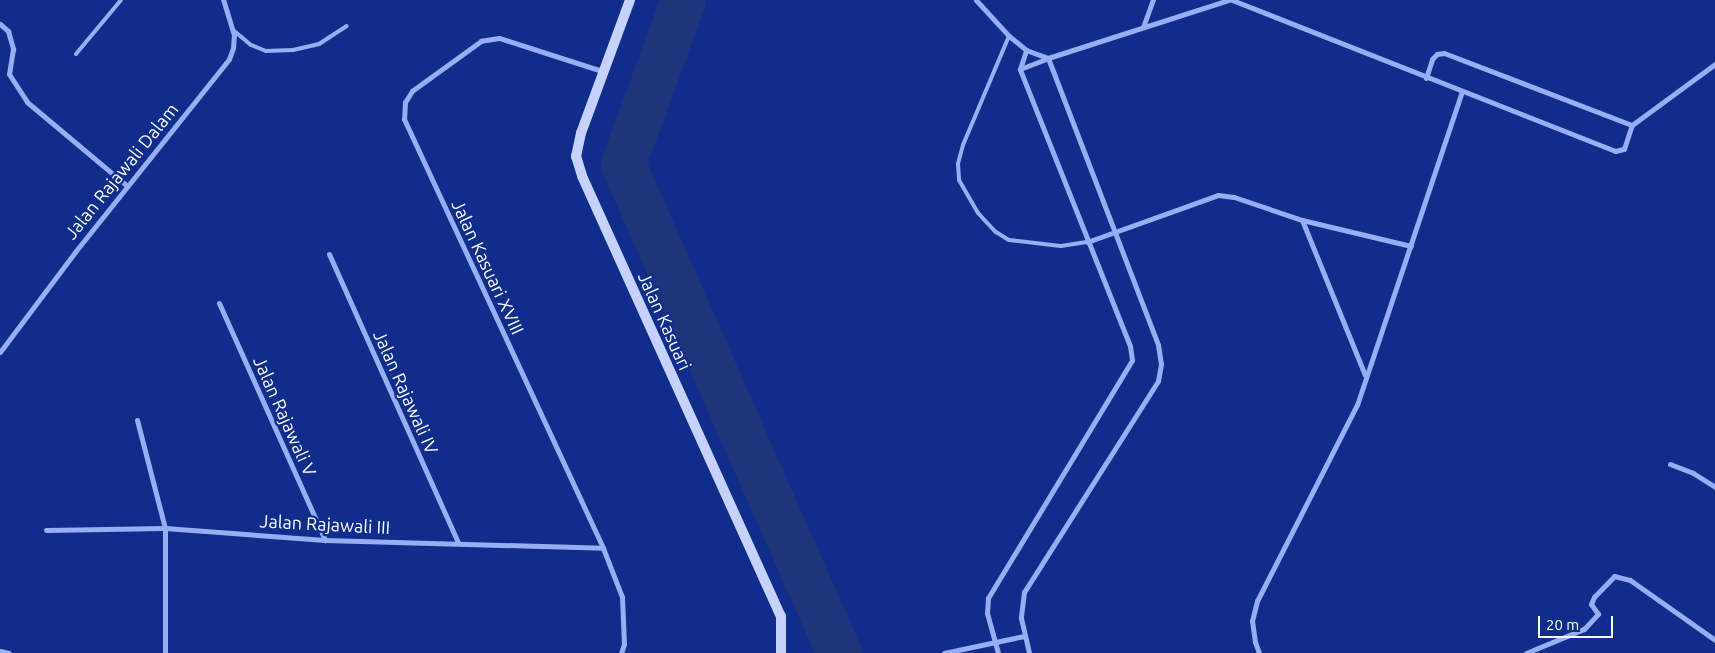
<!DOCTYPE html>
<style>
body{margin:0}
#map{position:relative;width:1715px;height:653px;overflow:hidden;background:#0f2e8c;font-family:Ubuntu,sans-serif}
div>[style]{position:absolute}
.river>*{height:45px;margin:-22.5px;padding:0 22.5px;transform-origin:22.5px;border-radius:22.5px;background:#1e357c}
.service>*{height:4px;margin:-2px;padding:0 2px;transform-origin:2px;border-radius:2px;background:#96aef3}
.minor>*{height:5px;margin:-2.5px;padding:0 2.5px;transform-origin:2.5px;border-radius:2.5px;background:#96aef3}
.secondary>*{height:10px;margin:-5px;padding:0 5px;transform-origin:5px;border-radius:5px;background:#c5d2fd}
span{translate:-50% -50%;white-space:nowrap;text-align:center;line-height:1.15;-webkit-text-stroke:4.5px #0f2e8c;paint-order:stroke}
.street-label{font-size:18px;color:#fff}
.scale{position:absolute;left:1538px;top:616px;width:75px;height:22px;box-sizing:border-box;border:2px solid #fff;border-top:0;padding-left:6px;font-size:15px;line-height:18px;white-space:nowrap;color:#fff;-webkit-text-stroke:4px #0f2e8c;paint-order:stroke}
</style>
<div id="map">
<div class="river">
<div style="left:683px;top:0;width:175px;rotate:110.1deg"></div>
<div style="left:623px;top:164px;width:535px;rotate:66.17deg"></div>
</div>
<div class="service">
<div style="left:233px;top:30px;width:23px;rotate:40deg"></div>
<div style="left:251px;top:45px;width:16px;rotate:22deg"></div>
<div style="left:266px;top:51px;width:27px;rotate:-2deg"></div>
<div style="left:293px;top:50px;width:27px;rotate:-13deg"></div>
<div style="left:319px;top:44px;width:33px;rotate:-33deg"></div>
<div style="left:1009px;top:36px;width:118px;rotate:112.9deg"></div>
<div style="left:963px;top:145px;width:20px;rotate:105deg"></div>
<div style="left:958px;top:164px;width:16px;rotate:86deg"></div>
<div style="left:959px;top:180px;width:38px;rotate:60deg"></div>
<div style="left:978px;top:213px;width:26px;rotate:47deg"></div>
<div style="left:996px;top:232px;width:15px;rotate:32deg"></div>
<div style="left:1009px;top:240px;width:52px;rotate:6.6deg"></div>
<div style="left:1061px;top:246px;width:26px;rotate:-9deg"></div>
<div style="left:76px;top:54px;width:70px;rotate:-50.2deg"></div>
</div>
<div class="minor">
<div style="left:976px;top:0;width:49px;rotate:47.5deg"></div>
<div style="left:1009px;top:36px;width:22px;rotate:39deg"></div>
<div style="left:1026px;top:50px;width:23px;rotate:20deg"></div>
<div style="left:1048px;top:58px;width:307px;rotate:69deg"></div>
<div style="left:1158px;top:345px;width:19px;rotate:81deg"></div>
<div style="left:1161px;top:364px;width:17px;rotate:100deg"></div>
<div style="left:1158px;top:381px;width:250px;rotate:122.4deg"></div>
<div style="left:1024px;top:592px;width:26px;rotate:97deg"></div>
<div style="left:1021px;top:618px;width:36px;rotate:77deg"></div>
<div style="left:1232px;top:0;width:412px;rotate:21.5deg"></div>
<div style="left:1615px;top:151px;width:9px;rotate:-13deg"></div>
<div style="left:1624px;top:149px;width:25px;rotate:-72deg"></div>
<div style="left:1632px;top:125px;width:103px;rotate:-36.3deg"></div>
<div style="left:0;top:24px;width:11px;rotate:41deg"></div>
<div style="left:8px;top:31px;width:19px;rotate:74deg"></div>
<div style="left:13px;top:49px;width:25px;rotate:99deg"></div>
<div style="left:9px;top:74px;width:33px;rotate:57deg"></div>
<div style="left:27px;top:102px;width:131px;rotate:40deg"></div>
<div style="left:1143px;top:27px;width:29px;rotate:-70deg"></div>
<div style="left:1020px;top:69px;width:30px;rotate:-21deg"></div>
<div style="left:1048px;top:58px;width:190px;rotate:-17.8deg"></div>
<div style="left:602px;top:71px;width:108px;rotate:-162.2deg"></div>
<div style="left:499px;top:38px;width:18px;rotate:171deg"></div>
<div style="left:481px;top:41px;width:85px;rotate:144.1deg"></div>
<div style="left:412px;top:91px;width:13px;rotate:122deg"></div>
<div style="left:405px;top:102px;width:17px;rotate:93deg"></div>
<div style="left:404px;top:119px;width:473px;rotate:65.1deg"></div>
<div style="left:603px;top:548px;width:53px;rotate:68.8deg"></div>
<div style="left:622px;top:597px;width:47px;rotate:87.6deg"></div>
<div style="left:624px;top:644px;width:9px;rotate:108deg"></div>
<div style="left:1426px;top:78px;width:20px;rotate:-72deg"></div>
<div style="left:1432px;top:59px;width:7px;rotate:-45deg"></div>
<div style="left:1437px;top:54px;width:7px;rotate:-8deg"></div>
<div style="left:1444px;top:53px;width:201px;rotate:21deg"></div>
<div style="left:1302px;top:220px;width:167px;rotate:67.9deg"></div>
<div style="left:1087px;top:242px;width:139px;rotate:-19.7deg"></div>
<div style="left:1218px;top:195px;width:16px;rotate:7deg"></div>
<div style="left:1234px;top:197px;width:72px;rotate:18.7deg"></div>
<div style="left:1302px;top:220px;width:112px;rotate:13.4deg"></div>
<div style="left:329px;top:254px;width:316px;rotate:65.9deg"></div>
<div style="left:219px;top:303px;width:260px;rotate:65.9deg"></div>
<div style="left:0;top:352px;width:125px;rotate:-53.1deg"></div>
<div style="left:75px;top:252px;width:247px;rotate:-51.4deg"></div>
<div style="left:229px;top:59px;width:12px;rotate:-70deg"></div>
<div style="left:233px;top:48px;width:13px;rotate:-86deg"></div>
<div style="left:234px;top:35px;width:37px;rotate:-107deg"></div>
<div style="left:137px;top:420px;width:112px;rotate:75.5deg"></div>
<div style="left:165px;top:528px;width:125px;rotate:90deg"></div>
<div style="left:1670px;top:464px;width:25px;rotate:21deg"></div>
<div style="left:1693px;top:473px;width:26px;rotate:32deg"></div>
<div style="left:46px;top:530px;width:119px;rotate:-1deg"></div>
<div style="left:165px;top:528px;width:160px;rotate:4.3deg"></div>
<div style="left:325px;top:540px;width:278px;rotate:1.6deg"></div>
<div style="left:0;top:651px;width:9px;rotate:13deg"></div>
<div style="left:944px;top:653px;width:82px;rotate:-12deg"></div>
<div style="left:998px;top:653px;width:41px;rotate:-105.4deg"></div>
<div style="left:987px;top:613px;width:15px;rotate:-86deg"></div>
<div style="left:988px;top:598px;width:278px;rotate:-58.8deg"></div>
<div style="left:1132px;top:360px;width:14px;rotate:-98deg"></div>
<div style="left:1130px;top:346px;width:298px;rotate:-111.7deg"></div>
<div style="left:1020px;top:69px;width:20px;rotate:-72deg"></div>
<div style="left:1259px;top:653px;width:12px;rotate:-110deg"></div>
<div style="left:1255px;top:642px;width:21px;rotate:-98deg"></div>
<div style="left:1252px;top:621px;width:21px;rotate:-76deg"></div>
<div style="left:1257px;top:601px;width:220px;rotate:-63deg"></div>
<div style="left:1357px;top:405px;width:330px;rotate:-71.5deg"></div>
<div style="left:1526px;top:653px;width:63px;rotate:-22.5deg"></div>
<div style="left:1584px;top:629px;width:21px;rotate:-47deg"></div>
<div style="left:1598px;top:614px;width:12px;rotate:-125deg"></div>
<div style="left:1591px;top:604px;width:8px;rotate:-67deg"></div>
<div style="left:1594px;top:597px;width:29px;rotate:-46deg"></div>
<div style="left:1614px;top:576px;width:16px;rotate:14deg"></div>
<div style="left:1630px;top:580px;width:104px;rotate:35.2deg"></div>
</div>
<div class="secondary">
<div style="left:630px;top:0;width:142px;rotate:110.2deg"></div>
<div style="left:581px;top:133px;width:24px;rotate:102deg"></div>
<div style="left:576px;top:156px;width:21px;rotate:73deg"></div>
<div style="left:582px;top:176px;width:483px;rotate:65.7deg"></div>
<div style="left:781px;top:616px;width:37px;rotate:90deg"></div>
</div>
<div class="street-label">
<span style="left:121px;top:171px;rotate:-51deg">Jalan Rajawali Dalam</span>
<span style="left:488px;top:267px;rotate:65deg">Jalan Kasuari XVIII</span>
<span style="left:665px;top:321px;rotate:66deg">Jalan Kasuari</span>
<span style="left:406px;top:392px;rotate:66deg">Jalan Rajawali IV</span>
<span style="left:285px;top:416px;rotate:66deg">Jalan Rajawali V</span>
<span style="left:325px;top:524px;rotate:3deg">Jalan Rajawali III</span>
</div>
<div class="scale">20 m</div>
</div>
